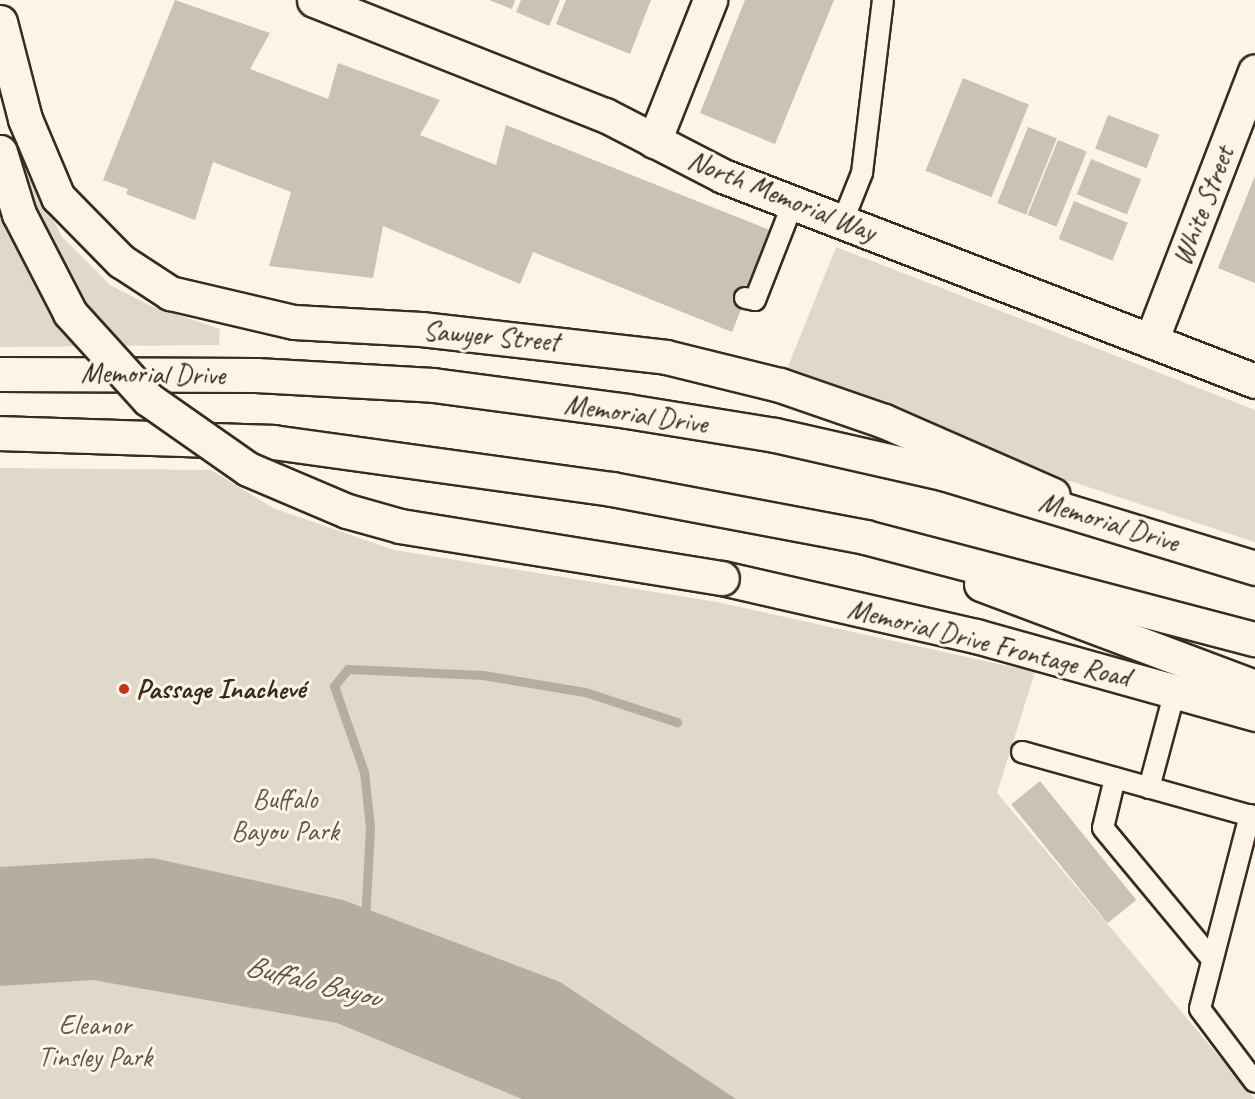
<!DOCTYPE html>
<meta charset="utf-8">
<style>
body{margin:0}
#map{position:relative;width:1255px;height:1099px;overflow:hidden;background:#fcf5e5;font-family:Caveat,sans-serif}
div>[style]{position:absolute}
.green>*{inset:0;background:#e0d8c8}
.water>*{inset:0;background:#b7ad9e}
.stream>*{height:9px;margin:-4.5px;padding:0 4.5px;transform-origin:4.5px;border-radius:4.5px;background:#b7ad9e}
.building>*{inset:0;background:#ccc2b3;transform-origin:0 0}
.roads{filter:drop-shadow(2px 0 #3b2a1e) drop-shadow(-2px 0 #3b2a1e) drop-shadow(0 2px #3b2a1e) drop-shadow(0 -2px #3b2a1e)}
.lane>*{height:20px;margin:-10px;padding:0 10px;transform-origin:10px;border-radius:10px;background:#fcf5e5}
.street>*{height:33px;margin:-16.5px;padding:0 16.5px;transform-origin:16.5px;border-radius:16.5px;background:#fcf5e5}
.secondary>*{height:33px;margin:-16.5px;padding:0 16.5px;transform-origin:16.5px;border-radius:16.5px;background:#fcf5e5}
.primary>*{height:33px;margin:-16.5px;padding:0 16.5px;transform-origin:16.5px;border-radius:16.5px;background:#fcf5e5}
.bridges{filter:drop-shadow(2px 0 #3b2a1e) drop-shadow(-2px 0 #3b2a1e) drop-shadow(0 2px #3b2a1e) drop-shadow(0 -2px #3b2a1e)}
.secondary-bridge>*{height:33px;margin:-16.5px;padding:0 16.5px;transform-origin:16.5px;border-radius:16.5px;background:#fcf5e5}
.dots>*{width:16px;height:16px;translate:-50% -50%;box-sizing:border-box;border:3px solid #fcf5e5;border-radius:50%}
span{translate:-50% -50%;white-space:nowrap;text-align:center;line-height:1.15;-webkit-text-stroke:6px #fcf5e5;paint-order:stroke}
.street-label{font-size:28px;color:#3b2a1e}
.poi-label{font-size:28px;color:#3b2a1e;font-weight:700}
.left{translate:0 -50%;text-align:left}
.park-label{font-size:28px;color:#645648}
.water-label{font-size:30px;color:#605144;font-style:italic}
</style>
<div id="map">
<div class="green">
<div style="clip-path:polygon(0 175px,33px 180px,62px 237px,110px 285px,151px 306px,220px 329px,219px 345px,0 347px)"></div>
<div style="clip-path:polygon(836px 247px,1255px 410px,1255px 542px,1003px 459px,785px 374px)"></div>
<div style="clip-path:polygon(0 468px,211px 470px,273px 508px,394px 550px,717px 602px,1035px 672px,997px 793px,1255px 1099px,0 1099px)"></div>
</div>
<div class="water">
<div style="clip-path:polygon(153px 858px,343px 900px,560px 982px,736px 1099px,522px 1099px,337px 1023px,93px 980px,0 986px,0 867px)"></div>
</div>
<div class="stream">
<div style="left:365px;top:920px;width:93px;rotate:-86.9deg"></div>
<div style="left:370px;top:827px;width:55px;rotate:-96.2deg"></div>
<div style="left:364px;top:772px;width:91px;rotate:-109.2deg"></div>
<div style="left:334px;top:686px;width:22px;rotate:-51deg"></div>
<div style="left:348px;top:669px;width:135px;rotate:2.5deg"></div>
<div style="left:483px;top:675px;width:103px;rotate:9.5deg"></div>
<div style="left:585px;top:692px;width:97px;rotate:18.1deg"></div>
</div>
<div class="building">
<div style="clip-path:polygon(175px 0,270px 33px,250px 69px,328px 99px,338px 63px,440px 100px,420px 135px,496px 165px,506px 125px,772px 231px,732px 332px,533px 252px,520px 284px,383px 226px,373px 278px,269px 266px,291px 192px,213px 162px,195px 220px,126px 194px,128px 189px,103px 180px)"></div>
<div style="clip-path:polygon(489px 0,515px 0,512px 9px)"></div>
<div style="clip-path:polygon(521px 0,560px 0,549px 26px,516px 12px)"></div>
<div style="clip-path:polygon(566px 0,651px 0,630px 54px,556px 24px)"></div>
<div style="clip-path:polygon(745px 0,834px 0,775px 144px,700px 113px)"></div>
<div style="left:963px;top:78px;width:71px;height:100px;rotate:22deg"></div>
<div style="left:1108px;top:115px;width:55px;height:36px;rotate:21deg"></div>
<div style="left:1028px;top:127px;width:31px;height:82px;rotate:22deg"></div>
<div style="left:1058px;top:140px;width:31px;height:81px;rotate:22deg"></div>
<div style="left:1091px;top:159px;width:54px;height:38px;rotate:22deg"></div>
<div style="clip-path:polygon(1255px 176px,1255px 283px,1218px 268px)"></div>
<div style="left:1074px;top:201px;width:58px;height:41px;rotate:22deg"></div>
<div style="left:1040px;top:781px;width:153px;height:37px;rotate:51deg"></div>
</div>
<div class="roads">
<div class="lane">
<div style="left:842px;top:223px;width:54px;rotate:-68.2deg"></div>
<div style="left:862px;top:173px;width:174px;rotate:-83.1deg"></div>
<div style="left:745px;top:298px;width:10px;rotate:11deg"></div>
<div style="left:755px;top:300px;width:104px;rotate:-68.6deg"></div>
<div style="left:1022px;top:752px;width:242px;rotate:15.6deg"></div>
<div style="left:1115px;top:778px;width:51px;rotate:103.5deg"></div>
<div style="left:1103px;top:828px;width:168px;rotate:50.3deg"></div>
<div style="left:1149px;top:788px;width:100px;rotate:-75deg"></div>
<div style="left:1250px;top:815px;width:200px;rotate:104.5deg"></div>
<div style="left:1200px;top:1009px;width:91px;rotate:53deg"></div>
</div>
<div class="street">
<div style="left:314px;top:0;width:313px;rotate:21.6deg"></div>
<div style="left:605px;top:115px;width:133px;rotate:27.3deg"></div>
<div style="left:723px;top:176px;width:570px;rotate:21.07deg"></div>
<div style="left:654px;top:141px;width:152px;rotate:-68.3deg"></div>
<div style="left:1151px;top:341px;width:289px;rotate:-68.9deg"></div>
</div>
<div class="secondary">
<div style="left:0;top:22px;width:100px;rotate:75.5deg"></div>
<div style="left:25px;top:119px;width:85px;rotate:67.1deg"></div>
<div style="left:58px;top:197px;width:90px;rotate:45.5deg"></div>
<div style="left:121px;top:261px;width:59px;rotate:33.1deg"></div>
<div style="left:170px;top:293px;width:127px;rotate:13.2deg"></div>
<div style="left:294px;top:322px;width:127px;rotate:3.2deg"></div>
<div style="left:421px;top:329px;width:247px;rotate:6.5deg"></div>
<div style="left:666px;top:357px;width:117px;rotate:13.8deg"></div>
<div style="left:780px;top:385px;width:110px;rotate:19.1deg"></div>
<div style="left:884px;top:421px;width:184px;rotate:23.6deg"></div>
<div style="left:722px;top:578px;width:261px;rotate:12.9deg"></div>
<div style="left:976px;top:636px;width:290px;rotate:15.6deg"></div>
</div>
<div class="primary">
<div style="left:0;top:374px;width:256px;rotate:0.2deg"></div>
<div style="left:256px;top:375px;width:177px;rotate:3.2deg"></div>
<div style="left:433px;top:385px;width:196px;rotate:7.6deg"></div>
<div style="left:627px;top:411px;width:150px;rotate:9.2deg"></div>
<div style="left:775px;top:435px;width:175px;rotate:12.8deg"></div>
<div style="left:946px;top:474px;width:323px;rotate:16.9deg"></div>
<div style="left:0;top:433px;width:273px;rotate:1.9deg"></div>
<div style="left:273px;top:442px;width:342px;rotate:7.9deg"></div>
<div style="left:612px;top:489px;width:258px;rotate:10.7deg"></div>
<div style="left:865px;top:537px;width:403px;rotate:14.7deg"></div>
<div style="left:981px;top:584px;width:293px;rotate:20.6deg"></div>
</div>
</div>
<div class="bridges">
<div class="secondary-bridge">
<div style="left:0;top:152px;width:65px;rotate:73deg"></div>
<div style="left:19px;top:214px;width:111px;rotate:62.7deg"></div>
<div style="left:70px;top:313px;width:116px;rotate:47.8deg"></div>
<div style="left:148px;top:399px;width:122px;rotate:35deg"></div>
<div style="left:248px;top:469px;width:108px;rotate:23deg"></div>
<div style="left:347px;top:511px;width:55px;rotate:15.8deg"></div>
<div style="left:400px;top:526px;width:326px;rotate:9.2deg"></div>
</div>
</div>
<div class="dots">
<div style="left:124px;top:689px;background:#c8321e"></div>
</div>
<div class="street-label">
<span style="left:782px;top:196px;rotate:22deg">North Memorial Way</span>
<span style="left:1203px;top:206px;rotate:-69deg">White Street</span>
<span style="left:491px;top:336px;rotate:5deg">Sawyer Street</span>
<span style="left:153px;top:374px;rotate:1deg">Memorial Drive</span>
<span style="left:636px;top:414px;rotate:8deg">Memorial Drive</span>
<span style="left:1109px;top:522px;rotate:17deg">Memorial Drive</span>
<span style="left:989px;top:643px;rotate:14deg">Memorial Drive Frontage Road</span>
</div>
<div class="poi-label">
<span class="left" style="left:136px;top:689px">Passage Inachevé</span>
</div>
<div class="park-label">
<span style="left:285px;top:815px">Buffalo<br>Bayou Park</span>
<span style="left:95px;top:1041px">Eleanor<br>Tinsley Park</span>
</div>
<div class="water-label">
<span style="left:313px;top:981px;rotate:14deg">Buffalo Bayou</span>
</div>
</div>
